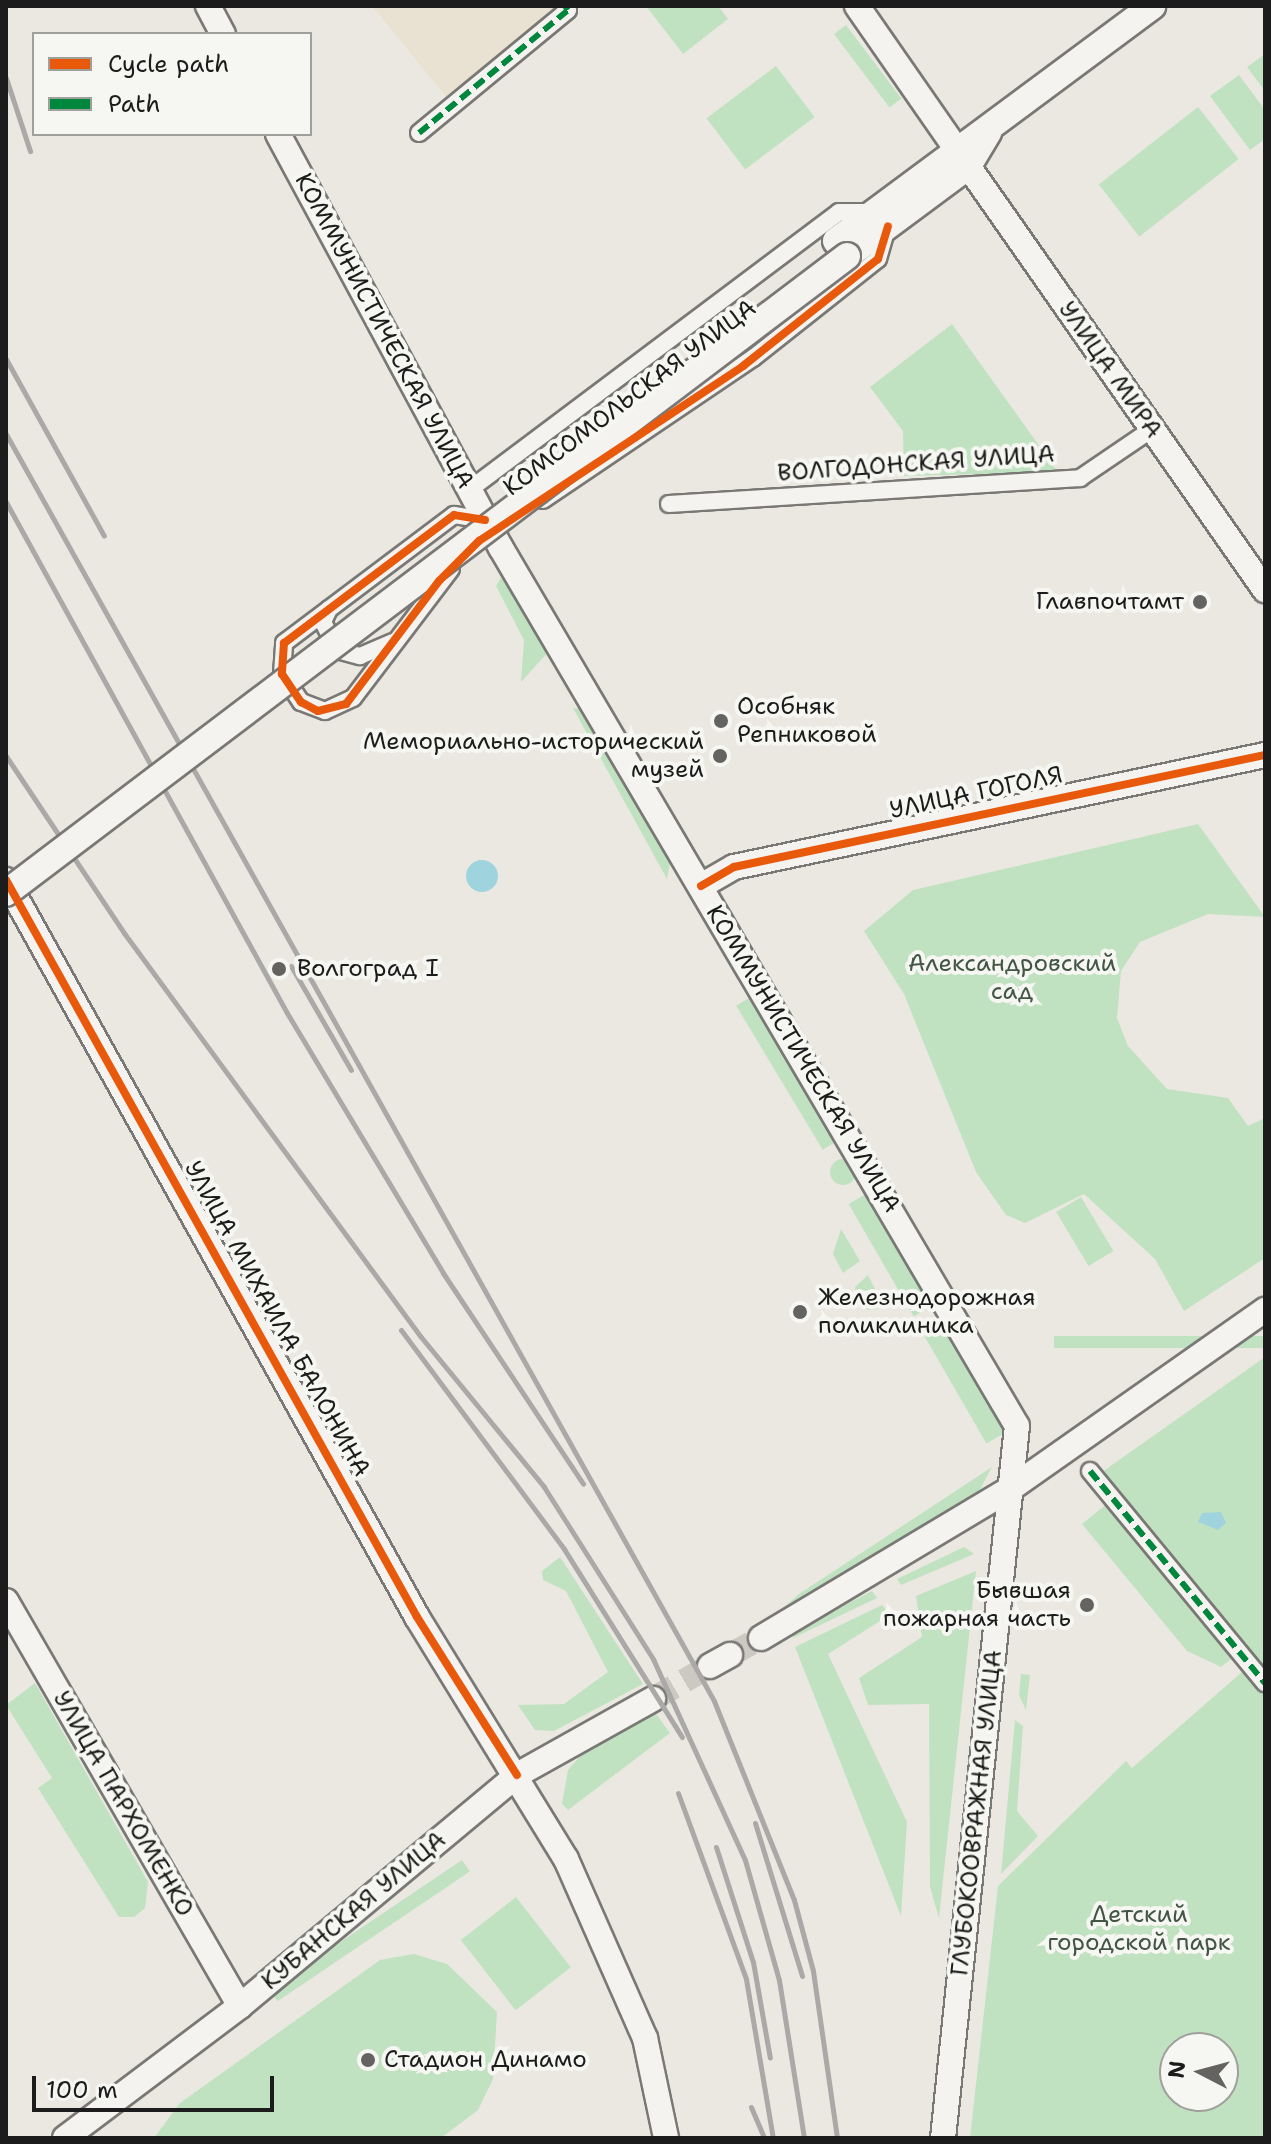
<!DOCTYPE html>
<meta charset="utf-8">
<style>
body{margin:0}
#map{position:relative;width:1271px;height:2144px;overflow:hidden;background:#ebe8e1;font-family:"Shantell Sans",sans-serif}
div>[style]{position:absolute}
.built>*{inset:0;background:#e9e1d1}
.green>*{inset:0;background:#c1e2c1;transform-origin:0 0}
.round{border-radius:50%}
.water>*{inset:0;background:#9fd4de}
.secondary-tunnel>*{height:24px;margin-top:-12px;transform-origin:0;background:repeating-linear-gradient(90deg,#ccc9c3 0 24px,transparent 0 36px)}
.roads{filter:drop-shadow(2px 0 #797875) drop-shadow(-2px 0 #797875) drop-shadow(0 2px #797875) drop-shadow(0 -2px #797875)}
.street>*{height:16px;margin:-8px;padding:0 8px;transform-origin:8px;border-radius:8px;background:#f4f3f0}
.secondary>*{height:24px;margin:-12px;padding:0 12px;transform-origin:12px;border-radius:12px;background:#f4f3f0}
.primary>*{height:26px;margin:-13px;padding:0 13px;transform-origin:13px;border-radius:13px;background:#f4f3f0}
.rail>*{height:5px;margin:-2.5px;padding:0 2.5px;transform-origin:2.5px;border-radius:2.5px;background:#aaa9a7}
.bridges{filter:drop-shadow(2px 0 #797875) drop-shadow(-2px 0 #797875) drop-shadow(0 2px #797875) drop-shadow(0 -2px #797875)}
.primary-bridge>*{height:26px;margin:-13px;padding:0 13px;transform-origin:13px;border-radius:13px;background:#f4f3f0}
.quiet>*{height:6px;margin-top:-3px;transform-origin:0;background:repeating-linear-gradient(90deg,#00873e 0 12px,transparent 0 18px)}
.cycleway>*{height:8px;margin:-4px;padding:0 4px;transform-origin:4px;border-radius:4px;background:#e8590c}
.dots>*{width:22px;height:22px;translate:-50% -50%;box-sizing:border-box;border:4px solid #f6f6f2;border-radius:50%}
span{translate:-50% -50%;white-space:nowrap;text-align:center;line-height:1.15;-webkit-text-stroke:8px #f6f6f2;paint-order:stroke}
.street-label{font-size:24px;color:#1c1c1c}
.poi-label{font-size:24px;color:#1c1c1c}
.right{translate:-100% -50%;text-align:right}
.left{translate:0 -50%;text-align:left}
.park-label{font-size:24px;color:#435645}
.frame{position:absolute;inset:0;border:8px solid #1c1c1c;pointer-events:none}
.legend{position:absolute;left:32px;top:32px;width:280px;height:104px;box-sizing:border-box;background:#f6f6f2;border:2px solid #9f9f9c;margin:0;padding:10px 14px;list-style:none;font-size:24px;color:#1c1c1c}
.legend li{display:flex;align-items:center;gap:16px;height:40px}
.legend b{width:40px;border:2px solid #9f9f9c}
.north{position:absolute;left:1159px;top:2032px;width:80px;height:80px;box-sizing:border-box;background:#f6f6f2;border:2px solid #9f9f9c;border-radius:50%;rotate:276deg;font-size:22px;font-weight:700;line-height:32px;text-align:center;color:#1c1c1c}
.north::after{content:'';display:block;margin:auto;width:28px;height:36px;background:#646361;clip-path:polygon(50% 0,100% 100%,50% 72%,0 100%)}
.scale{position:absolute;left:32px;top:2076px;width:242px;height:36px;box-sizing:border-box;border:4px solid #1c1c1c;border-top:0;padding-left:10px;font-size:24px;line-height:28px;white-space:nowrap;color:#1c1c1c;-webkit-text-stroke:6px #f6f6f2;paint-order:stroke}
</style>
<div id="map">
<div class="built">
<div style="clip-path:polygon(372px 6px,555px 6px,557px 9px,449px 100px)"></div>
</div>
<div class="green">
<div style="clip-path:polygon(646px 6px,718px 6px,728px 19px,683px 54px)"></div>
<div style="left:846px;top:25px;width:92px;height:15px;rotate:53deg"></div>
<div style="clip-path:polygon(1265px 54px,1265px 91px,1247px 67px)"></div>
<div style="left:776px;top:66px;width:64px;height:87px;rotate:53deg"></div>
<div style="clip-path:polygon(1239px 75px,1265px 110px,1265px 139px,1250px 150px,1210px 96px)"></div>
<div style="left:1198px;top:107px;width:66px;height:126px;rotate:52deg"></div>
<div style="clip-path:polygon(952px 324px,1058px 472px,904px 476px,903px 431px,870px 387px)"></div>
<div style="clip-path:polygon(504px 573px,550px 650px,521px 682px,524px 640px,496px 586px)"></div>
<div style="clip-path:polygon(573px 708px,587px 709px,670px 863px,667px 879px)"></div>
<div style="clip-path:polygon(1198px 824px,1265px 917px,1208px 914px,1140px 942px,1121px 971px,1117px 1018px,1128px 1046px,1167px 1089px,1228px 1098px,1248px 1126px,1265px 1118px,1265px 1258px,1184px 1311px,1155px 1259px,1084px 1194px,1025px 1223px,1006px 1215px,976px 1172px,904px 994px,864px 931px,913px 890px)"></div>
<div style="left:749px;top:998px;width:168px;height:15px;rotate:59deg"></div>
<div class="round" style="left:830px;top:1159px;width:26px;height:26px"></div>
<div style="left:866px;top:1194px;width:130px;height:20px;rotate:60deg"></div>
<div style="left:1081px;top:1197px;width:63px;height:29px;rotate:59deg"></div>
<div style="clip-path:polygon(841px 1229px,860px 1261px,843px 1273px,833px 1254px)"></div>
<div style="clip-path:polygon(868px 1275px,884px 1307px,868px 1310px,856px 1300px,855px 1287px)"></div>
<div style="left:940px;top:1319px;width:131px;height:22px;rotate:60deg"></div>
<div style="left:1265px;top:1336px;width:12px;height:211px;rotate:90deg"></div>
<div style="clip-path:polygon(evenodd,1265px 1357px,1265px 2138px,970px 2138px,998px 1886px,1126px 1761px,1132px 1768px,1250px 1665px,1095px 1477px,1265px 1357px,1175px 2048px,1223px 2048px,1223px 2096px,1175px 2096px,1175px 2048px)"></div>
<div style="clip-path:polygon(992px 1467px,974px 1501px,773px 1617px,799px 1594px)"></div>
<div style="clip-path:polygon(1109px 1502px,1236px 1655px,1221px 1667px,1187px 1651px,1082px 1524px)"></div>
<div style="clip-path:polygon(964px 1547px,974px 1554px,901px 1585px,897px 1579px)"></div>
<div style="clip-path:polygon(560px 1557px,643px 1684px,554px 1731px,535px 1730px,518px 1705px,564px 1704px,608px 1672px,566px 1591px,543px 1580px,542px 1571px)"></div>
<div style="clip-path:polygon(976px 1571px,939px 1918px,930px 1887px,929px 1704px,868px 1705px,859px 1678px,922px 1637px,916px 1596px)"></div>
<div style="clip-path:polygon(872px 1591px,877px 1598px,793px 1638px,791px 1633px)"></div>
<div style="clip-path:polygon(882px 1605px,891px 1614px,828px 1654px,907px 1822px,901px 1916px,795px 1647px)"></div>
<div style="clip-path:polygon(1021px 1674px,1030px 1675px,1026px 1710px,1019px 1695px)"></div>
<div style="clip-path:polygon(35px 1683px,148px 1882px,145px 1908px,134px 1917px,119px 1917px,38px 1788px,52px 1778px,6px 1705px)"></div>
<div style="clip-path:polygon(656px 1714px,670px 1733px,568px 1810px,562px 1804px,568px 1770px,581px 1755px)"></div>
<div style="clip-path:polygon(1015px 1720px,1023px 1726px,1017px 1811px,1038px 1836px,1001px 1874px)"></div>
<div style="left:462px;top:1860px;width:14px;height:232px;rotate:56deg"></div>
<div style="left:516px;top:1897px;width:89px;height:70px;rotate:52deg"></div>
<div style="clip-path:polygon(414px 1954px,447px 1964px,497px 2012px,493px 2079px,478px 2110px,441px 2138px,154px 2138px,180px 2103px,380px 1960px)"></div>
</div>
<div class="water">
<div class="round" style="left:466px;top:860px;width:32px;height:32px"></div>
<div style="clip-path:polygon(1221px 1512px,1226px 1523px,1218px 1530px,1198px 1522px,1202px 1513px)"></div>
</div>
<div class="secondary-tunnel">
<div style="left:730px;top:1655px;width:35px;rotate:-29deg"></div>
<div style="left:653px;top:1699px;width:66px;rotate:-30.1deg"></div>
</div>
<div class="roads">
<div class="street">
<div style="left:419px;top:133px;width:193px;rotate:-39.5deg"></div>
<div style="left:568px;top:10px;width:5px;rotate:-127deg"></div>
<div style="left:469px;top:490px;width:463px;rotate:-36.9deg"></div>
<div style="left:839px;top:212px;width:36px"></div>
<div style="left:543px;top:500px;width:254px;rotate:-34.1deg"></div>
<div style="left:753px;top:358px;width:159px;rotate:-38.4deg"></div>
<div style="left:878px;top:259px;width:32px;rotate:-74deg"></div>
<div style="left:669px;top:504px;width:412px;rotate:-3.6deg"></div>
<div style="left:1080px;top:478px;width:87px;rotate:-34.2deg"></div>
<div style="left:451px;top:569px;width:162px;rotate:127.2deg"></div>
<div style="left:353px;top:698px;width:31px;rotate:155deg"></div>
<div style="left:325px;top:711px;width:26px;rotate:-159deg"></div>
<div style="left:301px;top:702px;width:34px;rotate:-124deg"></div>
<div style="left:282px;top:674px;width:31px;rotate:-86deg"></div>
<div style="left:284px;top:643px;width:213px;rotate:-37deg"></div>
<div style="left:454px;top:515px;width:31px;rotate:9deg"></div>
<div style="left:329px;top:609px;width:14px;rotate:115deg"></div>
<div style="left:323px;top:622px;width:31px;rotate:63deg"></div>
<div style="left:337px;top:650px;width:24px;rotate:15deg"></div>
<div style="left:360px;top:656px;width:36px;rotate:-23deg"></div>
<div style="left:1090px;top:1471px;width:275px;rotate:50.5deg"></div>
</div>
<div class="secondary">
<div style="left:208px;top:6px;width:32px;rotate:62deg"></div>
<div style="left:857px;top:6px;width:175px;rotate:55.2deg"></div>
<div style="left:278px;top:134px;width:470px;rotate:61.7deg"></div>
<div style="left:501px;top:548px;width:1018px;rotate:59.56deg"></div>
<div style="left:1017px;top:1426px;width:716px;rotate:95.93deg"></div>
<div style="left:968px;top:166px;width:518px;rotate:54.99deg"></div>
<div style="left:6px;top:880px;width:844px;rotate:60.85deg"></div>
<div style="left:417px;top:1617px;width:284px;rotate:58.4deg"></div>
<div style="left:566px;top:1859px;width:196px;rotate:66.2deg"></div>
<div style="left:645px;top:2038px;width:102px;rotate:78.1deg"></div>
<div style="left:701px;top:886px;width:38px;rotate:-30deg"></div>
<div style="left:734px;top:867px;width:543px;rotate:-11.91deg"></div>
<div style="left:6px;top:1601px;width:468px;rotate:60deg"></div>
<div style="left:761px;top:1638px;width:290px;rotate:-30.9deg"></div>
<div style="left:1010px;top:1489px;width:312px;rotate:-35.1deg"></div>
<div style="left:710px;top:1666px;width:23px;rotate:-29deg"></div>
<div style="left:65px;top:2138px;width:219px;rotate:-37deg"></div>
<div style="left:240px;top:2006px;width:361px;rotate:-39.8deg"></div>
<div style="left:517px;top:1775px;width:156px;rotate:-29.2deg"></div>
</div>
<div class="primary">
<div style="left:836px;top:241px;width:394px;rotate:-36.6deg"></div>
<div style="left:847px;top:256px;width:151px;rotate:-36.6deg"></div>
<div style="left:968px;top:166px;width:39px;rotate:-59deg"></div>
</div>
</div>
<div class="rail">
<div style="left:6px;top:78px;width:77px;rotate:71.8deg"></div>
<div style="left:6px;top:359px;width:202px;rotate:61deg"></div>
<div style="left:6px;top:434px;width:1451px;rotate:60.8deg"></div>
<div style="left:714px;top:1701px;width:214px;rotate:68.1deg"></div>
<div style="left:794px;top:1900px;width:73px;rotate:75deg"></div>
<div style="left:813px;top:1971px;width:169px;rotate:81.8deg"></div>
<div style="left:6px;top:502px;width:583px;rotate:61.19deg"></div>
<div style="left:287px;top:1013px;width:303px;rotate:59deg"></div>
<div style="left:443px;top:1273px;width:253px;rotate:56.4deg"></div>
<div style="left:6px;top:756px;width:213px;rotate:56.3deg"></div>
<div style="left:124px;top:933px;width:501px;rotate:53.68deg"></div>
<div style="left:421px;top:1337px;width:194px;rotate:50.6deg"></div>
<div style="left:544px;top:1487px;width:204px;rotate:57.6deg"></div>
<div style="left:653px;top:1659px;width:221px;rotate:65.4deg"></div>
<div style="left:745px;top:1860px;width:125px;rotate:74.2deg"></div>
<div style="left:779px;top:1980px;width:160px;rotate:81deg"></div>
<div style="left:291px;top:966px;width:120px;rotate:60deg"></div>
<div style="left:401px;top:1330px;width:273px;rotate:53.3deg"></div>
<div style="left:564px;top:1549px;width:222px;rotate:57.9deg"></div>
<div style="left:678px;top:1793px;width:198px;rotate:69.9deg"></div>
<div style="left:746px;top:1979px;width:161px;rotate:80.4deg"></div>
<div style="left:755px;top:1823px;width:160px;rotate:72.9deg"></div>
<div style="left:716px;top:1847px;width:121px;rotate:72.2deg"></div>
<div style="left:753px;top:1962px;width:97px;rotate:80deg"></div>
<div style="left:751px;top:2107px;width:34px;rotate:67deg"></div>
</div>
<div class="bridges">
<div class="primary-bridge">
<div style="left:6px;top:893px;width:1055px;rotate:-37.14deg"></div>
</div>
</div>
<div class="quiet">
<div style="left:419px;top:133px;width:193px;rotate:-39.5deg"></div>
<div style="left:568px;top:10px;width:5px;rotate:-127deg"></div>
<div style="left:1090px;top:1471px;width:275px;rotate:50.5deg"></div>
</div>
<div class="cycleway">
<div style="left:485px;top:520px;width:31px;rotate:-171deg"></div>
<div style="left:454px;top:515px;width:213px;rotate:143deg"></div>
<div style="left:284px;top:643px;width:31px;rotate:94deg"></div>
<div style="left:282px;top:674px;width:34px;rotate:56deg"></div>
<div style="left:301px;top:702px;width:19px;rotate:28deg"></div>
<div style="left:318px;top:711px;width:29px;rotate:-14deg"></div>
<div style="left:346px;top:704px;width:154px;rotate:-52.9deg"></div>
<div style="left:439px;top:581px;width:57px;rotate:-45deg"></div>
<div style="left:479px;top:541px;width:317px;rotate:-33.5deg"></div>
<div style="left:743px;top:366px;width:172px;rotate:-38.4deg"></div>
<div style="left:878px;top:259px;width:34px;rotate:-73deg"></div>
<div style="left:6px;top:880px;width:844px;rotate:60.85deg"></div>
<div style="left:417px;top:1617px;width:187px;rotate:57.7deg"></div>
<div style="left:701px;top:886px;width:38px;rotate:-30deg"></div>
<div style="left:734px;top:867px;width:543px;rotate:-11.91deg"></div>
</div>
<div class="dots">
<div style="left:1200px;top:602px;background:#646361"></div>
<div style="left:721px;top:721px;background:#646361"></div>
<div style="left:720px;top:756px;background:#646361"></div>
<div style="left:279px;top:969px;background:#646361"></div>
<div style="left:800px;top:1312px;background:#646361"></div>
<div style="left:1087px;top:1605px;background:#646361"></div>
<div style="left:368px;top:2060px;background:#646361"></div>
</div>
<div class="street-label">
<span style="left:384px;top:331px;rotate:62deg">КОММУНИСТИЧЕСКАЯ УЛИЦА</span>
<span style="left:1110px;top:370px;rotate:55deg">УЛИЦА МИРА</span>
<span style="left:630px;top:398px;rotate:-37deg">КОМСОМОЛЬСКАЯ УЛИЦА</span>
<span style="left:916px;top:464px;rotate:-4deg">ВОЛГОДОНСКАЯ УЛИЦА</span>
<span style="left:976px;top:793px;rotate:-12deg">УЛИЦА ГОГОЛЯ</span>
<span style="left:803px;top:1059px;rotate:59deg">КОММУНИСТИЧЕСКАЯ УЛИЦА</span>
<span style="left:277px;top:1319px;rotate:61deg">УЛИЦА МИХАИЛА БАЛОНИНА</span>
<span style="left:123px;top:1804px;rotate:60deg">УЛИЦА ПАРХОМЕНКО</span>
<span style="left:977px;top:1813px;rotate:-84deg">ГЛУБОКООВРАЖНАЯ УЛИЦА</span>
<span style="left:354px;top:1911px;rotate:-40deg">КУБАНСКАЯ УЛИЦА</span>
</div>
<div class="poi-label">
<span class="right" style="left:1184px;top:602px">Главпочтамт</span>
<span class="left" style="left:737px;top:721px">Особняк<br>Репниковой</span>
<span class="right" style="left:704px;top:756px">Мемориально-исторический<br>музей</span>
<span class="left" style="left:297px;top:969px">Волгоград I</span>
<span class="left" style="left:818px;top:1312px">Железнодорожная<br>поликлиника</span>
<span class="right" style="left:1071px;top:1605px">Бывшая<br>пожарная часть</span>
<span class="left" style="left:384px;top:2060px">Стадион Динамо</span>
</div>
<div class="park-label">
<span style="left:1012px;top:978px">Александровский<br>сад</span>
<span style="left:1139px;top:1929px">Детский<br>городской парк</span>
</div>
<div class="frame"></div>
<ul class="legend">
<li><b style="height:10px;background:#e8590c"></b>Cycle path</li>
<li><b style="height:10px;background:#00873e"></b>Path</li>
</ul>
<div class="north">N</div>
<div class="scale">100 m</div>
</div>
